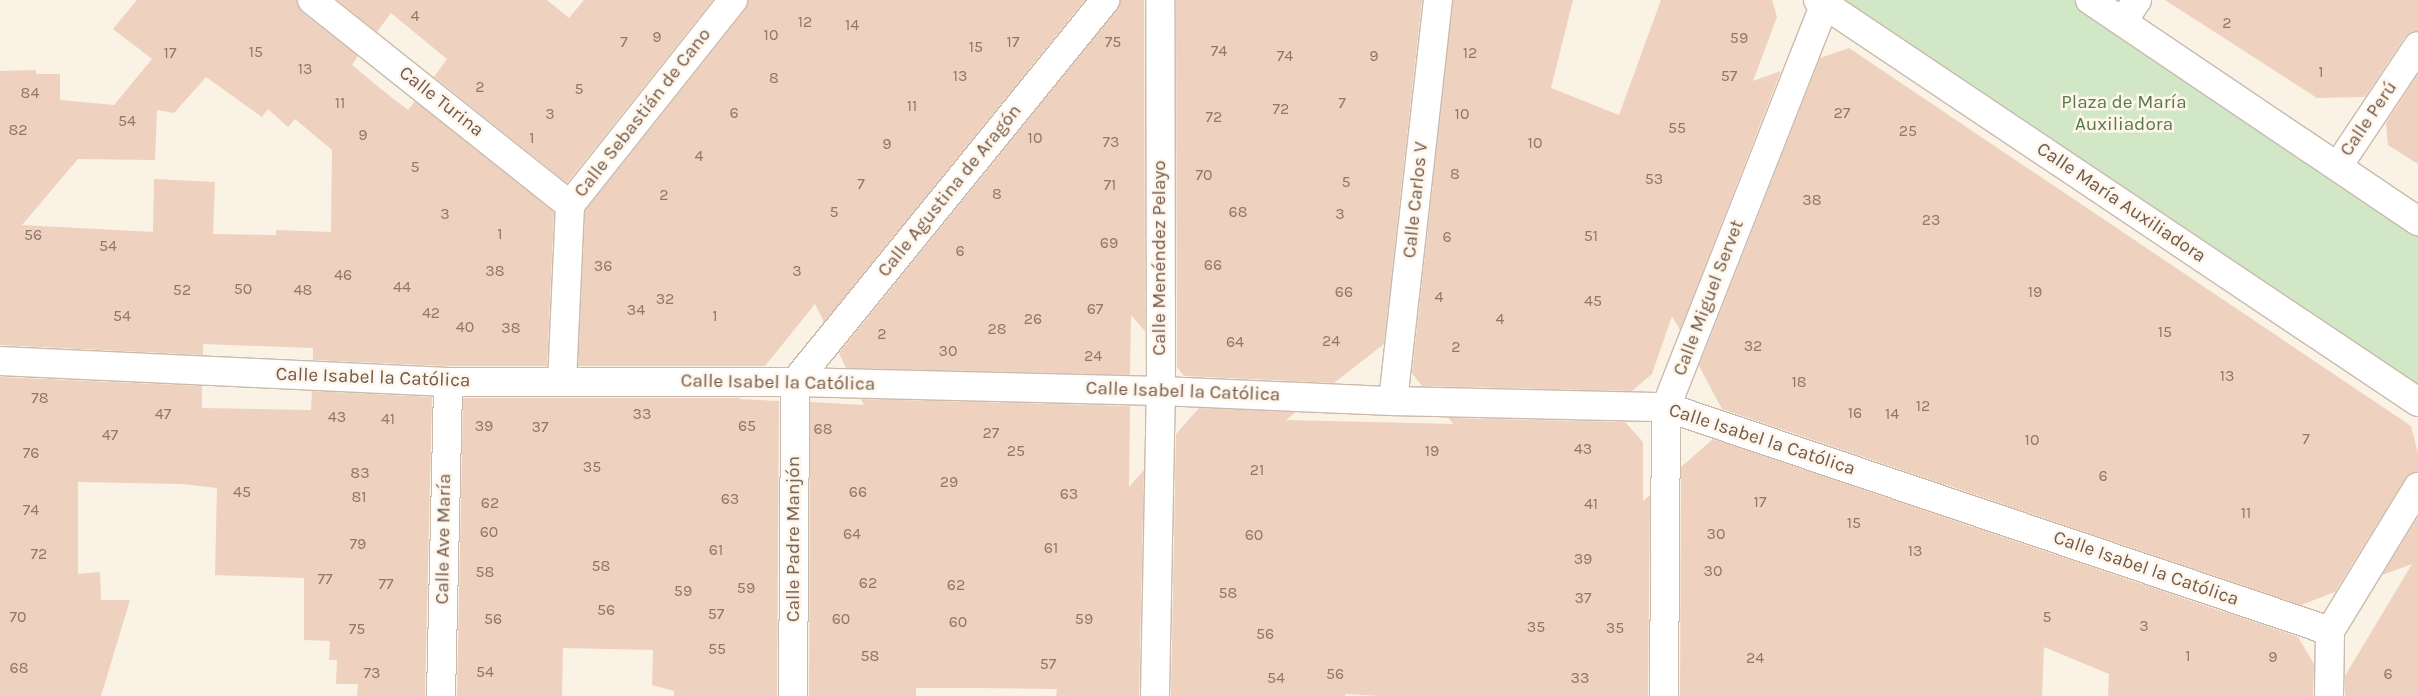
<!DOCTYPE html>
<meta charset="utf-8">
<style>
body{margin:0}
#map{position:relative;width:2418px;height:696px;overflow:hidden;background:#faf2e5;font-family:Karla,sans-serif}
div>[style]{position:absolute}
.green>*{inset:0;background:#d2e7c5}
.building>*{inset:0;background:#eed1bf}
.roads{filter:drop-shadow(1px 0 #cbbaac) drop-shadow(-1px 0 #cbbaac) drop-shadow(0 1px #cbbaac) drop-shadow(0 -1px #cbbaac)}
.street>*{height:28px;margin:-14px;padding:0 14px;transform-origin:14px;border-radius:14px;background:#fff}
span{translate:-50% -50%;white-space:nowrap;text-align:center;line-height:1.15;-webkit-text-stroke:5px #fef6eb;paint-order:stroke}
.number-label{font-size:16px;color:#907769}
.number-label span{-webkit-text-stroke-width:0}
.street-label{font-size:19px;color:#71594c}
.park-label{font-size:19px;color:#577b48}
</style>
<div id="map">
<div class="green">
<div style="clip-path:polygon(1826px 0,2090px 0,2418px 221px,2418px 402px)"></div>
</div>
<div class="building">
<div style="clip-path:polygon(evenodd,137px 0,297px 0,302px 12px,358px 56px,352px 65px,381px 89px,408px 110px,415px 101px,554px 212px,547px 366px,448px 366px,313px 360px,313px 348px,203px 344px,203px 355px,0 345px,0 71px,36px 70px,36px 74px,60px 74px,60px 100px,114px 105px,152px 59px,113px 29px,137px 0,206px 77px,262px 117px,268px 109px,288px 127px,295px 119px,332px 150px,331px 232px,276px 230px,276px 235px,213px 234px,215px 182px,154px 179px,153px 232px,22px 225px,78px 159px,155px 160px,157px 110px,174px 113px,206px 77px)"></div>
<div style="clip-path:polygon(337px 0,547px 0,569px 18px,584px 0,713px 0,567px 183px,434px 77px,447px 59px,391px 13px,377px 32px)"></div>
<div style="clip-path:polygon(748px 0,1085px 0,824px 322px,815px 304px,765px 366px,578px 366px,585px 211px,745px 10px)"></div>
<div style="clip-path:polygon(1120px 0,1144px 0,1145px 331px,1131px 315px,1130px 375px,846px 368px,839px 353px,1117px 10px)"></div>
<div style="clip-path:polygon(1176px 0,1422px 0,1384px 344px,1334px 383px,1184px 376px,1177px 367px)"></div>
<div style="clip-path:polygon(1453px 0,1573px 0,1551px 88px,1619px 115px,1661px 0,1772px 0,1777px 17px,1753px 81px,1781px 71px,1680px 330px,1672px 316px,1652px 374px,1632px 391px,1422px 386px,1412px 373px)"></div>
<div style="clip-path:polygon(2165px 0,2418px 0,2418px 31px,2411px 32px,2405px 37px,2365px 97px,2317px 98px)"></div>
<div style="clip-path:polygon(1849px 48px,2411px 426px,2418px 453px,2418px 471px,2410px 474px,2405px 479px,2335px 592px,2301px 605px,1722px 409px,1699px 366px,1820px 58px)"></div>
<div style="clip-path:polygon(2418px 74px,2418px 164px,2388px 145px,2386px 123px)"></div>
<div style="clip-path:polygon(0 377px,202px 386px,202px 408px,311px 410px,312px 391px,432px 397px,425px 696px,357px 696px,358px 684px,336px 684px,337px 660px,329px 660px,330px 641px,304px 640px,304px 578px,215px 575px,217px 488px,182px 484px,78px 482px,78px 574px,100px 572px,101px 600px,130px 600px,101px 696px,0 696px)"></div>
<div style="clip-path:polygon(463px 398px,740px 398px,739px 399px,779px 401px,777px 696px,674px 696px,674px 691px,652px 685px,653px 650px,563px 648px,562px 696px,457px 696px)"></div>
<div style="clip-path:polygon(861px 399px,1130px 406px,1129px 487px,1144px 470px,1139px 696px,1056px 696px,1057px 689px,978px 688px,916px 688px,916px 696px,809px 696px,810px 402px,864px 405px)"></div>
<div style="clip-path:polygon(1199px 408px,1296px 412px,1286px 420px,1453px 424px,1449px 418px,1625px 422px,1643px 442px,1643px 501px,1650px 495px,1648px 696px,1380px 696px,1345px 694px,1345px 696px,1171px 696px,1176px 434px)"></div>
<div style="clip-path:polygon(1713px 439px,2298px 637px,2314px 664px,2313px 696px,2108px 696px,2109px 674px,2044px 647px,2042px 696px,1680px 696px,1681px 467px)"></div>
<div style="clip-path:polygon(2418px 517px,2418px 696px,2345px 696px,2345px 676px,2412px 564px,2382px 575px)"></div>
</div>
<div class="roads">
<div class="street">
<div style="left:312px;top:0;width:330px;rotate:38.5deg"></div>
<div style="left:1818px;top:0;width:722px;rotate:33.82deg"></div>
<div style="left:2090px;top:0;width:396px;rotate:34deg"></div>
<div style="left:2123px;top:21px;width:25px;rotate:-56deg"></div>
<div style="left:2338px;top:166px;width:144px;rotate:-56.3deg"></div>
<div style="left:0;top:361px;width:448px;rotate:2.7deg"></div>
<div style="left:448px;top:382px;width:347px"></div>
<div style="left:795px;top:382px;width:366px;rotate:1.4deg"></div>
<div style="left:1161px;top:391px;width:232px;rotate:2.5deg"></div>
<div style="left:1393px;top:401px;width:273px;rotate:1.3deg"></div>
<div style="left:1666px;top:407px;width:701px;rotate:18.64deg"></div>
<div style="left:562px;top:382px;width:177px;rotate:-87.4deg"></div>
<div style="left:570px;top:205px;width:262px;rotate:-51.5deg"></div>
<div style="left:1393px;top:401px;width:404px;rotate:-83.6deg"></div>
<div style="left:441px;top:696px;width:314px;rotate:-88.7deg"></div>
<div style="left:793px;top:696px;width:314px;rotate:-89.6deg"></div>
<div style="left:795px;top:382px;width:492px;rotate:-50.9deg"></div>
<div style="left:1155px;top:696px;width:305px;rotate:-88.9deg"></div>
<div style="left:1161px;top:391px;width:391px;rotate:-90.1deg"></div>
<div style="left:1664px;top:696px;width:289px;rotate:-89.6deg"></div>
<div style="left:1666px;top:407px;width:437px;rotate:-68.5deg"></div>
<div style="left:2329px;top:696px;width:65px;rotate:-89.1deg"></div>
<div style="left:2330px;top:631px;width:169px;rotate:-58.6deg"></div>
</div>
</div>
<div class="number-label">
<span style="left:415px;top:16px">4</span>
<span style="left:805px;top:22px">12</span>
<span style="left:2227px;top:23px">2</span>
<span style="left:852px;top:25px">14</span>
<span style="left:771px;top:35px">10</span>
<span style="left:657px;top:37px">9</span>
<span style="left:1739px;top:38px">59</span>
<span style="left:624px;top:42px">7</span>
<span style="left:1013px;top:42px">17</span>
<span style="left:1113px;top:42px">75</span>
<span style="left:976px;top:47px">15</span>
<span style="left:1219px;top:51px">74</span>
<span style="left:256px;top:52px">15</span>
<span style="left:170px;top:53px">17</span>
<span style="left:1470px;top:53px">12</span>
<span style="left:1285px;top:56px">74</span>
<span style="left:1374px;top:56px">9</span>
<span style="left:305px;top:69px">13</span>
<span style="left:2321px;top:72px">1</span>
<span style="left:960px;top:76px">13</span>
<span style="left:1729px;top:76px">57</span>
<span style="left:774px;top:78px">8</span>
<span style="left:480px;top:87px">2</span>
<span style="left:579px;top:89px">5</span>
<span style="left:30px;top:93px">84</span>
<span style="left:340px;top:103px">11</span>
<span style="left:1342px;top:103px">7</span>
<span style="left:912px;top:106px">11</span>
<span style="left:1281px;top:109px">72</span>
<span style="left:734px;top:113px">6</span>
<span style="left:1842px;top:113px">27</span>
<span style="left:550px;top:114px">3</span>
<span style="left:1462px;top:114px">10</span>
<span style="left:1214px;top:117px">72</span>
<span style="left:127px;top:121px">54</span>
<span style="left:1677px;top:128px">55</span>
<span style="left:18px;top:130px">82</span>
<span style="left:1908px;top:131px">25</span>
<span style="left:363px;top:135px">9</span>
<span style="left:532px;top:138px">1</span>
<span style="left:1035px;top:138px">10</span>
<span style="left:1111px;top:142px">73</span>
<span style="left:1535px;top:143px">10</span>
<span style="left:887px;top:144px">9</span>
<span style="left:699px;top:156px">4</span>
<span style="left:415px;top:167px">5</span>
<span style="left:1455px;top:174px">8</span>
<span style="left:1204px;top:175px">70</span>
<span style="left:1654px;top:179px">53</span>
<span style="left:1346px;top:182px">5</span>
<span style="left:861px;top:184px">7</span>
<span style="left:1110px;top:185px">71</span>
<span style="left:997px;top:194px">8</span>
<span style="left:664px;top:195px">2</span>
<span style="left:1812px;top:200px">38</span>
<span style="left:834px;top:212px">5</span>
<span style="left:1238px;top:212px">68</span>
<span style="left:445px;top:214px">3</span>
<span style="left:1340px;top:214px">3</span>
<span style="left:1931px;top:220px">23</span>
<span style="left:500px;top:234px">1</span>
<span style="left:33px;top:235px">56</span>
<span style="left:1591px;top:236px">51</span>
<span style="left:1447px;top:237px">6</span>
<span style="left:1109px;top:243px">69</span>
<span style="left:108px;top:246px">54</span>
<span style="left:960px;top:251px">6</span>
<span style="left:1213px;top:265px">66</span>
<span style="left:603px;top:266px">36</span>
<span style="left:495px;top:271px">38</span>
<span style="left:797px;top:271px">3</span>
<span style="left:343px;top:275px">46</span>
<span style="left:402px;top:287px">44</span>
<span style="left:243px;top:289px">50</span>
<span style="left:182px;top:290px">52</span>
<span style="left:303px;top:290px">48</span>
<span style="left:1344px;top:292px">66</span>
<span style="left:2035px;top:292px">19</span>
<span style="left:1439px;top:297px">4</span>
<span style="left:665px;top:299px">32</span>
<span style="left:1593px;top:301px">45</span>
<span style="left:1095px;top:309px">67</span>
<span style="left:636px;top:310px">34</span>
<span style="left:431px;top:313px">42</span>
<span style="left:122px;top:316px">54</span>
<span style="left:715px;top:316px">1</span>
<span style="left:1033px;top:319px">26</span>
<span style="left:1500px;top:319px">4</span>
<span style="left:465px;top:327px">40</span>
<span style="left:511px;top:328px">38</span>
<span style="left:997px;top:329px">28</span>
<span style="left:2165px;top:332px">15</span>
<span style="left:882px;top:334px">2</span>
<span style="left:1331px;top:341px">24</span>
<span style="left:1235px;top:342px">64</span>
<span style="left:1753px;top:346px">32</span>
<span style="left:1456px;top:347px">2</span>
<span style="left:948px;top:351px">30</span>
<span style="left:1093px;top:356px">24</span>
<span style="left:2227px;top:376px">13</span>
<span style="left:1799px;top:382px">18</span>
<span style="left:40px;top:398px">78</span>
<span style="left:1923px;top:406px">12</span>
<span style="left:1855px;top:413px">16</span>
<span style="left:163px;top:414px">47</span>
<span style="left:642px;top:414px">33</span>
<span style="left:1892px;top:414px">14</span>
<span style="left:337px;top:417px">43</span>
<span style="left:388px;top:419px">41</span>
<span style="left:484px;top:426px">39</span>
<span style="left:747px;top:426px">65</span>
<span style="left:540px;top:427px">37</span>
<span style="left:823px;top:429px">68</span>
<span style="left:991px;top:433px">27</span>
<span style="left:110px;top:435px">47</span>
<span style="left:2306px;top:439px">7</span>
<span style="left:2032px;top:440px">10</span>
<span style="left:1583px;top:449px">43</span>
<span style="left:1016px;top:451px">25</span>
<span style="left:1432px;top:451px">19</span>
<span style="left:31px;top:453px">76</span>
<span style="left:592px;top:467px">35</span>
<span style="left:1257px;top:470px">21</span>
<span style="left:360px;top:473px">83</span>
<span style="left:2103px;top:476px">6</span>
<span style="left:949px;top:482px">29</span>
<span style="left:242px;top:492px">45</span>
<span style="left:858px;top:492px">66</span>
<span style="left:1069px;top:494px">63</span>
<span style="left:359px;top:497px">81</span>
<span style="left:730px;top:499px">63</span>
<span style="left:1760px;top:502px">17</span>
<span style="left:490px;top:503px">62</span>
<span style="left:1591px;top:504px">41</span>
<span style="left:31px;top:510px">74</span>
<span style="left:2246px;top:513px">11</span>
<span style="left:1854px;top:523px">15</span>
<span style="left:489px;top:532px">60</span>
<span style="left:852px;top:534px">64</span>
<span style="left:1716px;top:534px">30</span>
<span style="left:1254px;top:535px">60</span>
<span style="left:358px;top:544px">79</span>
<span style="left:1051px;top:548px">61</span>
<span style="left:716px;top:550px">61</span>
<span style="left:1915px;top:551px">13</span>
<span style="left:39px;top:554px">72</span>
<span style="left:1583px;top:559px">39</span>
<span style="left:601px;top:566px">58</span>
<span style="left:1713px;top:571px">30</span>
<span style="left:485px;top:572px">58</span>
<span style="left:325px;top:579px">77</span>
<span style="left:868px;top:583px">62</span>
<span style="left:386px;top:584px">77</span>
<span style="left:956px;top:585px">62</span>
<span style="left:746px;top:588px">59</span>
<span style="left:683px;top:591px">59</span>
<span style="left:1228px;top:593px">58</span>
<span style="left:1583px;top:598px">37</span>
<span style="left:606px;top:610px">56</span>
<span style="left:716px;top:614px">57</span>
<span style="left:18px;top:617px">70</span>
<span style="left:2047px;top:617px">5</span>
<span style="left:493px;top:619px">56</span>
<span style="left:841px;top:619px">60</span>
<span style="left:1084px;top:619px">59</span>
<span style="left:958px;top:622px">60</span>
<span style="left:2144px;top:626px">3</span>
<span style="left:1536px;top:627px">35</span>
<span style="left:1615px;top:628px">35</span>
<span style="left:357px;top:629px">75</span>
<span style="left:1265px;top:634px">56</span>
<span style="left:717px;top:649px">55</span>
<span style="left:870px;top:656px">58</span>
<span style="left:2188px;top:656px">1</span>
<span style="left:2273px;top:657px">9</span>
<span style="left:1755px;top:658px">24</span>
<span style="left:1048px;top:664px">57</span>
<span style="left:19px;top:668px">68</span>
<span style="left:485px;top:672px">54</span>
<span style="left:372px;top:673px">73</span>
<span style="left:1335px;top:674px">56</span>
<span style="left:2388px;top:674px">6</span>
<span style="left:1276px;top:678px">54</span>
<span style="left:1580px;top:678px">33</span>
</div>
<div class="street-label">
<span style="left:441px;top:102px;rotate:38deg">Calle Turina</span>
<span style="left:643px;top:113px;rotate:-52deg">Calle Sebastián de Cano</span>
<span style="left:2369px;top:119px;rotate:-56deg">Calle Perú</span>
<span style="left:950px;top:191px;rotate:-51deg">Calle Agustina de Aragón</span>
<span style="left:1416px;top:200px;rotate:-84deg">Calle Carlos V</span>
<span style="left:2121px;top:203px;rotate:34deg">Calle María Auxiliadora</span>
<span style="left:1160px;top:258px;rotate:-90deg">Calle Menéndez Pelayo</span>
<span style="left:1709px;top:298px;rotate:-69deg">Calle Miguel Servet</span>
<span style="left:373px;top:378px;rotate:2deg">Calle Isabel la Católica</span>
<span style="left:778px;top:383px;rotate:1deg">Calle Isabel la Católica</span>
<span style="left:1183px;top:392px;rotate:2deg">Calle Isabel la Católica</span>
<span style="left:1762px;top:440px;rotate:18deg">Calle Isabel la Católica</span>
<span style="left:444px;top:539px;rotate:-89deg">Calle Ave María</span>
<span style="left:794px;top:539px;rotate:-90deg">Calle Padre Manjón</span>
<span style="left:2146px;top:569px;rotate:19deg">Calle Isabel la Católica</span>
</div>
<div class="park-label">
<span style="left:2124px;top:114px">Plaza de María<br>Auxiliadora</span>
</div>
</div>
